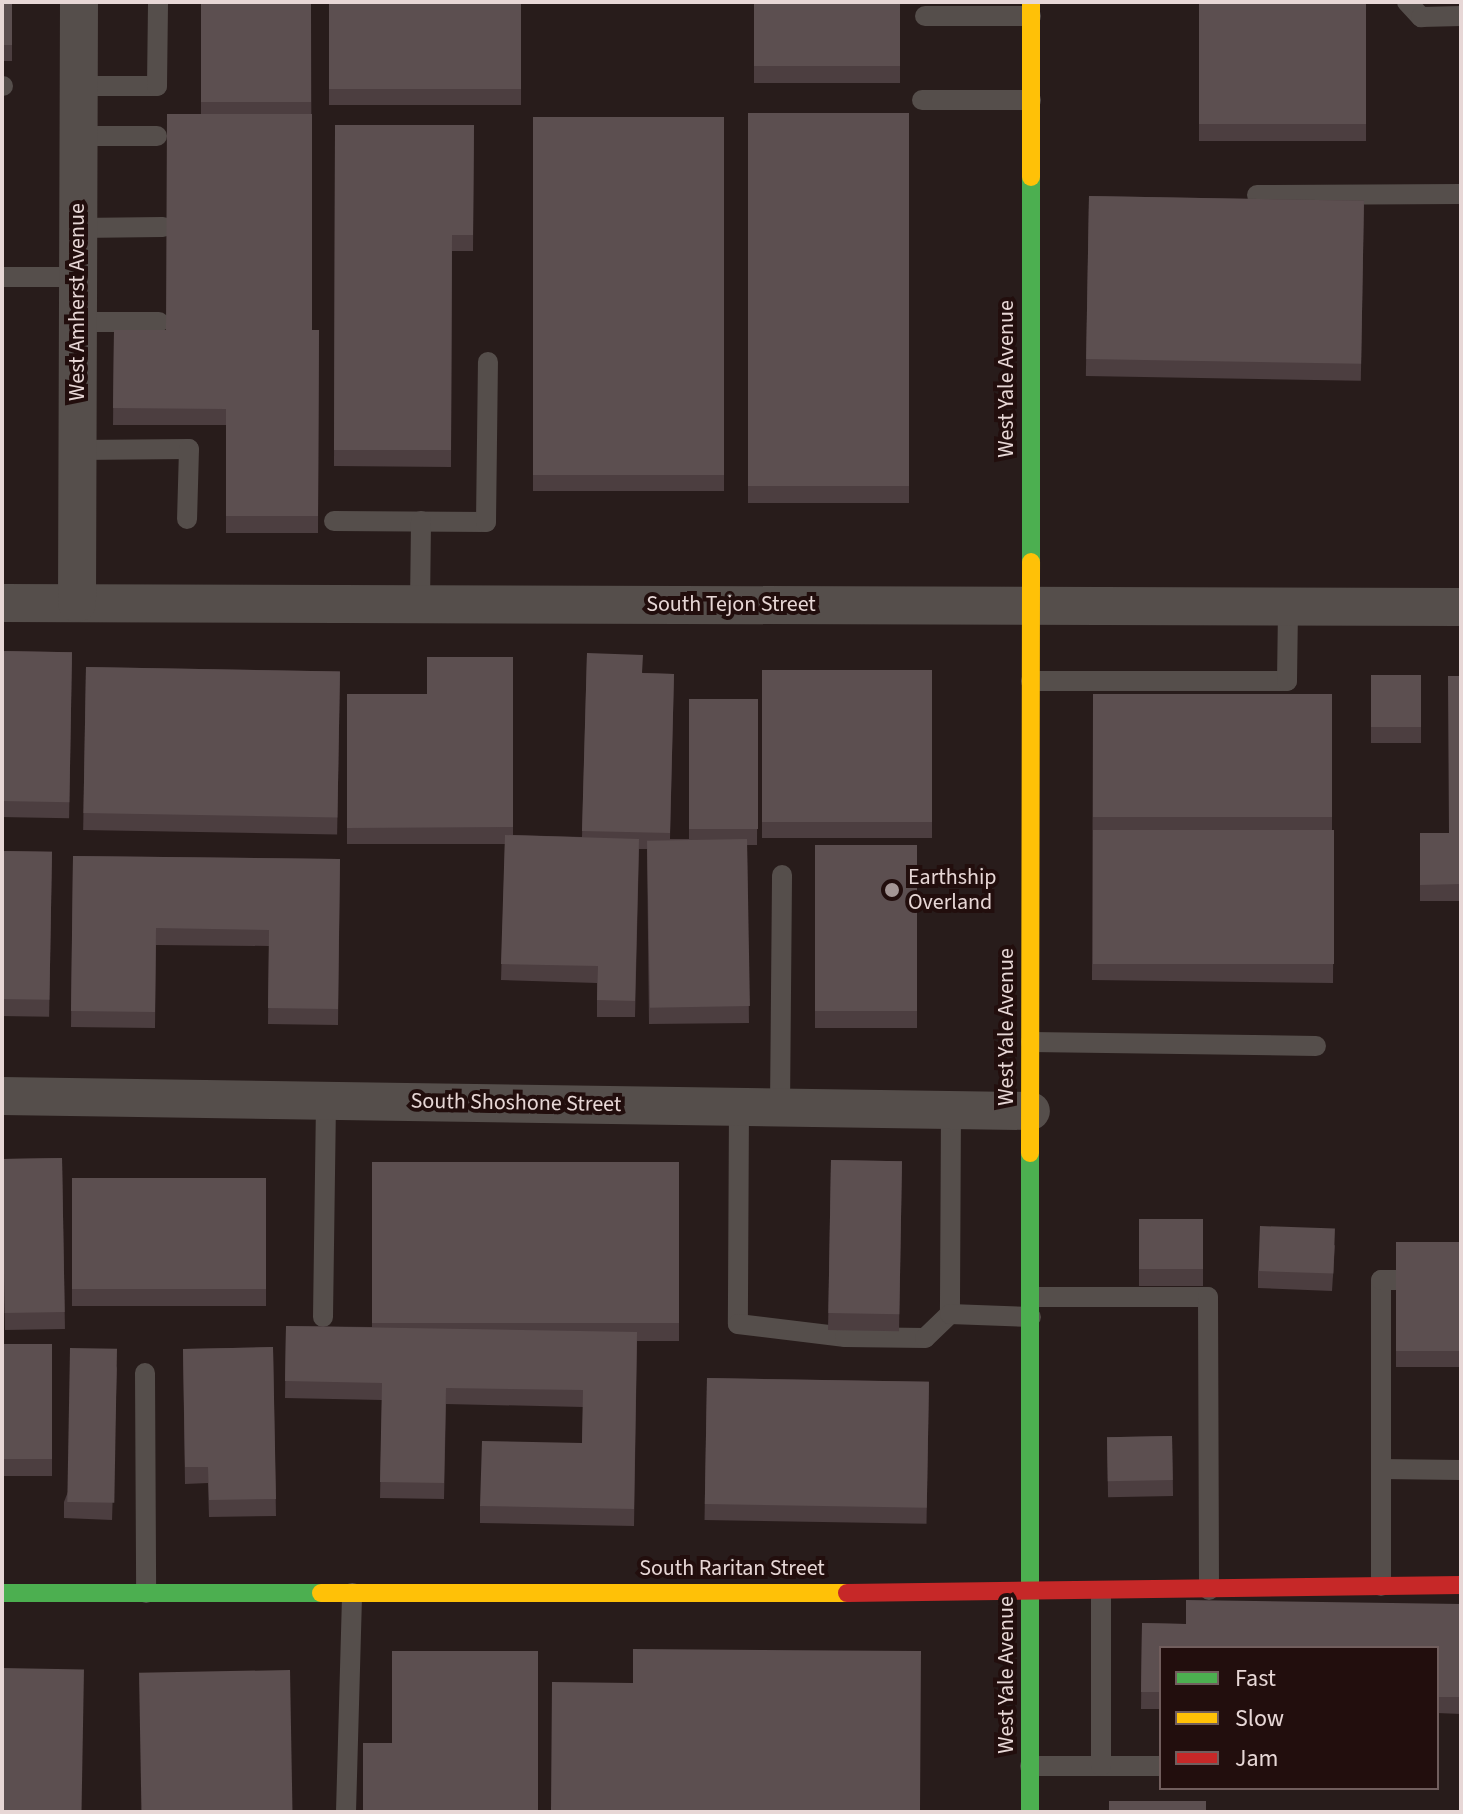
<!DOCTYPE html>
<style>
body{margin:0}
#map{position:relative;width:1463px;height:1814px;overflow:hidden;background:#281c1b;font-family:"Source Sans 3",sans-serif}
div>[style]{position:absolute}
.lane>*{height:20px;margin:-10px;padding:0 10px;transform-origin:10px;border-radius:10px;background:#554e4b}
.street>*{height:38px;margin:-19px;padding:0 19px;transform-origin:19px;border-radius:19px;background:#554e4b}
.fast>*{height:18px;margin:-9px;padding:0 9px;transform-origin:9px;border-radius:9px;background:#4caf50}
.slow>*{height:18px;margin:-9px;padding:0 9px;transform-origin:9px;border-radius:9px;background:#ffc107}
.jam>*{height:18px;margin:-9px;padding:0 9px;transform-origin:9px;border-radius:9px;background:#c62828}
.wall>*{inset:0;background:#4c3e40;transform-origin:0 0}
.building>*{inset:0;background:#5c4f50;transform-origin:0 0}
.dots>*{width:22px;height:22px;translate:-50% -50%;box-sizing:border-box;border:4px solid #220e0d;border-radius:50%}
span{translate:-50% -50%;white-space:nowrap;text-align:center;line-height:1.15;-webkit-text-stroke:8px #220e0d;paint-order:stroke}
.street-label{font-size:22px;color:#e7d7d6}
.poi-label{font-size:22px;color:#e7d7d6}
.left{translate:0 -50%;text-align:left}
.frame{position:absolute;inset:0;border:4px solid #e7d7d6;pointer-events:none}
.legend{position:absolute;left:1159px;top:1646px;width:280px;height:144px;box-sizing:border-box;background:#220e0d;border:2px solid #715e5d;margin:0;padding:10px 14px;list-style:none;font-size:24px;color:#e7d7d6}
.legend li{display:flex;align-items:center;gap:16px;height:40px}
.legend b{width:40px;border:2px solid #715e5d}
</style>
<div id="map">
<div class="lane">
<div style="left:1407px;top:2px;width:21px;rotate:47deg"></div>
<div style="left:1421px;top:17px;width:40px;rotate:-1.4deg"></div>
<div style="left:925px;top:16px;width:106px"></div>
<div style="left:2px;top:86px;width:1px"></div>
<div style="left:79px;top:86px;width:78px"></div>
<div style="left:157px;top:86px;width:84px;rotate:-89.3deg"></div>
<div style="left:922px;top:100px;width:109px"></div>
<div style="left:78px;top:136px;width:79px"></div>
<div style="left:1257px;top:195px;width:204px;rotate:-0.3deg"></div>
<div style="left:78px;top:228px;width:85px;rotate:-0.7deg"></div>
<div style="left:2px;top:277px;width:76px"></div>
<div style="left:78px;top:322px;width:81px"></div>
<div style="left:78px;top:450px;width:111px;rotate:-0.5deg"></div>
<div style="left:189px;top:449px;width:70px;rotate:91.6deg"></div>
<div style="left:334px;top:521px;width:152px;rotate:0.4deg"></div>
<div style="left:486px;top:522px;width:160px;rotate:-89.3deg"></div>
<div style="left:420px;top:604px;width:83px;rotate:-89.3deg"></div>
<div style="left:1031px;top:681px;width:256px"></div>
<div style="left:1287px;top:681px;width:74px;rotate:-89.2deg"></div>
<div style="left:1031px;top:1042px;width:285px;rotate:0.8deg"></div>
<div style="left:739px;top:1106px;width:218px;rotate:90.3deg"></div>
<div style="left:738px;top:1324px;width:108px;rotate:6.9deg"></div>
<div style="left:845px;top:1337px;width:80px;rotate:0.7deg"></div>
<div style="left:925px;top:1338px;width:35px;rotate:-44deg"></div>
<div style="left:780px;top:1107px;width:232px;rotate:-89.5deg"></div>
<div style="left:951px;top:1109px;width:205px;rotate:90.3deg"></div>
<div style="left:950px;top:1314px;width:81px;rotate:2.1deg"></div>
<div style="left:1031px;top:1297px;width:177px"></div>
<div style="left:1208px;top:1297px;width:293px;rotate:89.8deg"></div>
<div style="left:323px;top:1317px;width:216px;rotate:-89.2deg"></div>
<div style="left:145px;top:1373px;width:220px;rotate:89.7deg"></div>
<div style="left:1381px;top:1469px;width:80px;rotate:0.7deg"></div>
<div style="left:1381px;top:1586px;width:306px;rotate:-90deg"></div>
<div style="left:1381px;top:1280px;width:80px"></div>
<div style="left:1030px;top:1766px;width:131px"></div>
<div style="left:1101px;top:1766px;width:174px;rotate:-90deg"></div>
<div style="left:346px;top:1812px;width:219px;rotate:-88.4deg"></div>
</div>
<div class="street">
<div style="left:2px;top:603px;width:1459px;rotate:0.16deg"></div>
<div style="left:77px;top:603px;width:601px;rotate:-89.81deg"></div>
<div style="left:2px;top:1096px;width:1029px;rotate:0.84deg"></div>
</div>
<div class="fast">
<div style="left:1031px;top:562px;width:385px;rotate:-90deg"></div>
<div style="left:2px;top:1593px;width:319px"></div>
<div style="left:1030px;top:1812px;width:659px;rotate:-90deg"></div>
</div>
<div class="slow">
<div style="left:1031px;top:177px;width:175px;rotate:-90deg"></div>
<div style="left:1030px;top:1153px;width:591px;rotate:-89.9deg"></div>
<div style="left:321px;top:1593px;width:526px"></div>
</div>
<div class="jam">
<div style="left:847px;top:1593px;width:614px;rotate:-0.75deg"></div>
</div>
<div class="wall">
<div style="left:2px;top:2px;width:10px;height:59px"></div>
<div style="clip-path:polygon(201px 2px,311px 2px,312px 330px,319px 330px,318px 533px,226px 533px,226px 425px,113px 425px,114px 330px,166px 330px,201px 114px)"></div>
<div style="left:329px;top:2px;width:192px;height:103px"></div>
<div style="left:754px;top:2px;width:146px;height:81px"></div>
<div style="left:1199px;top:2px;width:167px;height:139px"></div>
<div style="left:909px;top:113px;width:390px;height:161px;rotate:90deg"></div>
<div style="left:533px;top:117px;width:191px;height:374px"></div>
<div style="clip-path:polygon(335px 125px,474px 125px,473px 251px,452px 251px,451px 467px,334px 466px)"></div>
<div style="left:1089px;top:196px;width:275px;height:180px;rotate:1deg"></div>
<div style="left:2px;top:651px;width:70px;height:166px;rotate:1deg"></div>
<div style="clip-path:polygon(587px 653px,643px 673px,674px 674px,670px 839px,689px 839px,689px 699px,758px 699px,757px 845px,747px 845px,749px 1023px,649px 1024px,647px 849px,639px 849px,635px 1017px,597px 1017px,597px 983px,501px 980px,505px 844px,347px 844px,347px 694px,427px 694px,513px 657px,513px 835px,582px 837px)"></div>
<div style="left:86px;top:667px;width:254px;height:163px;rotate:1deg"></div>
<div style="left:932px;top:670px;width:168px;height:170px;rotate:90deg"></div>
<div style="left:1371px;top:675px;width:50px;height:68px"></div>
<div style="clip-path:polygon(1461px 676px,1461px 901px,1420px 901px,1420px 833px,1449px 833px)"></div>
<div style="clip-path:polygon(1093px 694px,1332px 694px,1332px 832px,1334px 832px,1333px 983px,1092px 980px)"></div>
<div style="left:815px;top:845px;width:102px;height:183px"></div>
<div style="left:2px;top:851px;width:50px;height:165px;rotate:1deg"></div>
<div style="clip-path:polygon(73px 856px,340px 859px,338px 1025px,268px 1024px,269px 946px,156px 945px,155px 1028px,71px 1027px)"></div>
<div style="left:62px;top:1158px;width:171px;height:60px;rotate:89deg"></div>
<div style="left:831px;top:1160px;width:71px;height:170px;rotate:1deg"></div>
<div style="clip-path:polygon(372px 1162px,679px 1164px,679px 1341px,637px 1341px,634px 1526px,480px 1523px,480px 1506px,582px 1443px,583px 1407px,446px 1404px,444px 1499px,380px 1498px,382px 1400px,285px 1398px,286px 1326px,372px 1327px)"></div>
<div style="left:72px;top:1178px;width:194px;height:128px"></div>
<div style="left:1139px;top:1219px;width:64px;height:67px"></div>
<div style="left:1461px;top:1242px;width:125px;height:65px;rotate:90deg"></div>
<div style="clip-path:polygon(1335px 1245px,1332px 1291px,1258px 1288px,1258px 1271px)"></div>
<div style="left:2px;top:1344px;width:50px;height:132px"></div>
<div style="clip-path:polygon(273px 1347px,276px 1516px,209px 1517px,208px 1483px,185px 1484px,183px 1349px)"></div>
<div style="clip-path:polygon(117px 1366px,112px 1520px,64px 1518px,64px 1502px)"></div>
<div style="left:707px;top:1378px;width:222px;height:142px;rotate:1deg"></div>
<div style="left:1172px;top:1436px;width:60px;height:65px;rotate:89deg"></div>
<div style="clip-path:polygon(1461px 1604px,1461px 1714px,1437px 1713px,1437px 1648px,1161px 1648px,1161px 1709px,1141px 1709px,1142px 1623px,1186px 1624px)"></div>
<div style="clip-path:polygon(363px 1743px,538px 1812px,363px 1812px)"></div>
</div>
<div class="building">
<div style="left:2px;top:2px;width:10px;height:43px"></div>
<div style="left:201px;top:2px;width:110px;height:100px"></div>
<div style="left:329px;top:2px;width:192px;height:87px"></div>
<div style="left:754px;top:2px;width:146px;height:64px"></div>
<div style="left:1199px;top:2px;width:167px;height:122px"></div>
<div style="left:909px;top:113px;width:373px;height:161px;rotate:90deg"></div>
<div style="clip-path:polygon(167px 114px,312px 114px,312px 330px,319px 330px,318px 516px,226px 516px,226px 409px,113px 408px,114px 330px,166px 330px)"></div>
<div style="left:533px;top:117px;width:191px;height:358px"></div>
<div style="clip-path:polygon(335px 125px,474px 125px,473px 235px,452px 235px,451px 450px,334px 450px)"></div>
<div style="left:1089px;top:196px;width:275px;height:163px;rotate:1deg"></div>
<div style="left:2px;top:651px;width:70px;height:150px;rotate:1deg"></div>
<div style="clip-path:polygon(587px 653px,643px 655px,642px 673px,674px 674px,670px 833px,582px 831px)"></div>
<div style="clip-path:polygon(427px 657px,513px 657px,513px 827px,347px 828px,347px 694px,427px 694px)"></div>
<div style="left:86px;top:667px;width:254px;height:146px;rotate:1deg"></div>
<div style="left:932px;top:670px;width:152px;height:170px;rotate:90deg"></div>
<div style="left:1371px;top:675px;width:50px;height:52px"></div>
<div style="clip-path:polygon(1448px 676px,1461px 676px,1461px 884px,1420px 885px,1420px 833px,1449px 833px)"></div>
<div style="left:1093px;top:694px;width:239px;height:123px"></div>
<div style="left:689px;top:699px;width:69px;height:130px"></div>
<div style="left:1093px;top:830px;width:241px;height:134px"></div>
<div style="clip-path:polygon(505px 835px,639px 839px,635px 1001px,597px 1000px,598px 966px,501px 964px)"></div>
<div style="left:747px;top:839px;width:167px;height:100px;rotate:89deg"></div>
<div style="left:815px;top:845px;width:102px;height:166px"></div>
<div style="left:2px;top:851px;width:50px;height:148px;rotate:1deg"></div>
<div style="clip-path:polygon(73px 856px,340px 859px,338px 1009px,268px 1008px,269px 930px,156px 928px,155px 1012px,71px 1011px)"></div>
<div style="left:62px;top:1158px;width:154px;height:60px;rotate:89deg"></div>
<div style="left:831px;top:1160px;width:71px;height:153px;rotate:1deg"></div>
<div style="left:372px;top:1162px;width:307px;height:161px"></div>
<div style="left:72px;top:1178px;width:194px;height:111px"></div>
<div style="left:1139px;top:1219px;width:64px;height:50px"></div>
<div style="left:1260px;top:1226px;width:75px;height:45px;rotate:2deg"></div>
<div style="left:1461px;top:1242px;width:109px;height:65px;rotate:90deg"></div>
<div style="clip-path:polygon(286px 1326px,637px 1332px,634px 1509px,480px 1506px,482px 1441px,582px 1443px,583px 1390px,446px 1388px,444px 1483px,380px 1482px,382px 1383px,285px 1381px)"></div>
<div style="left:2px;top:1344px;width:50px;height:115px"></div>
<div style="clip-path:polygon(273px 1347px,276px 1499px,209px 1500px,208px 1467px,185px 1467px,183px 1349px)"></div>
<div style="left:70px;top:1348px;width:47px;height:154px;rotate:1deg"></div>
<div style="left:707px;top:1378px;width:222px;height:126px;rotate:1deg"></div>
<div style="left:1172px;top:1436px;width:44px;height:65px;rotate:89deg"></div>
<div style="clip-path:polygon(1186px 1600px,1461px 1604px,1461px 1697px,1437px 1697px,1437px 1648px,1161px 1648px,1161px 1692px,1141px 1692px,1142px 1623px,1186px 1624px)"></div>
<div style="clip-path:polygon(633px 1649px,921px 1651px,920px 1812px,551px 1812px,552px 1682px,633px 1683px)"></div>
<div style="clip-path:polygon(392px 1651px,538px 1651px,538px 1812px,389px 1812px,389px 1810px,363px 1810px,363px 1743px,392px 1743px)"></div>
<div style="left:2px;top:1668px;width:82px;height:144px;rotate:1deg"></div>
<div style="left:290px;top:1670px;width:142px;height:151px;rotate:89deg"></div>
<div style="left:1109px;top:1801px;width:97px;height:11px"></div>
</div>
<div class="dots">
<div style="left:892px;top:890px;background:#a49695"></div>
</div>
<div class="street-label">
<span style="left:78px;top:302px;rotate:-90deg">West Amherst Avenue</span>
<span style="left:1007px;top:379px;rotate:-90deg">West Yale Avenue</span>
<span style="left:731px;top:605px">South Tejon Street</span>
<span style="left:1007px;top:1027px;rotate:-90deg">West Yale Avenue</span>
<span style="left:516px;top:1103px;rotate:1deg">South Shoshone Street</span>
<span style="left:732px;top:1569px">South Raritan Street</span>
<span style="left:1007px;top:1675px;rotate:-90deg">West Yale Avenue</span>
</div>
<div class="poi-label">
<span class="left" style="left:908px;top:890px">Earthship<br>Overland</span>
</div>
<div class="frame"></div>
<ul class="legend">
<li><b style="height:10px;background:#4caf50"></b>Fast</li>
<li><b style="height:10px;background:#ffc107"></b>Slow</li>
<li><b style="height:10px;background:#c62828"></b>Jam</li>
</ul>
</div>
